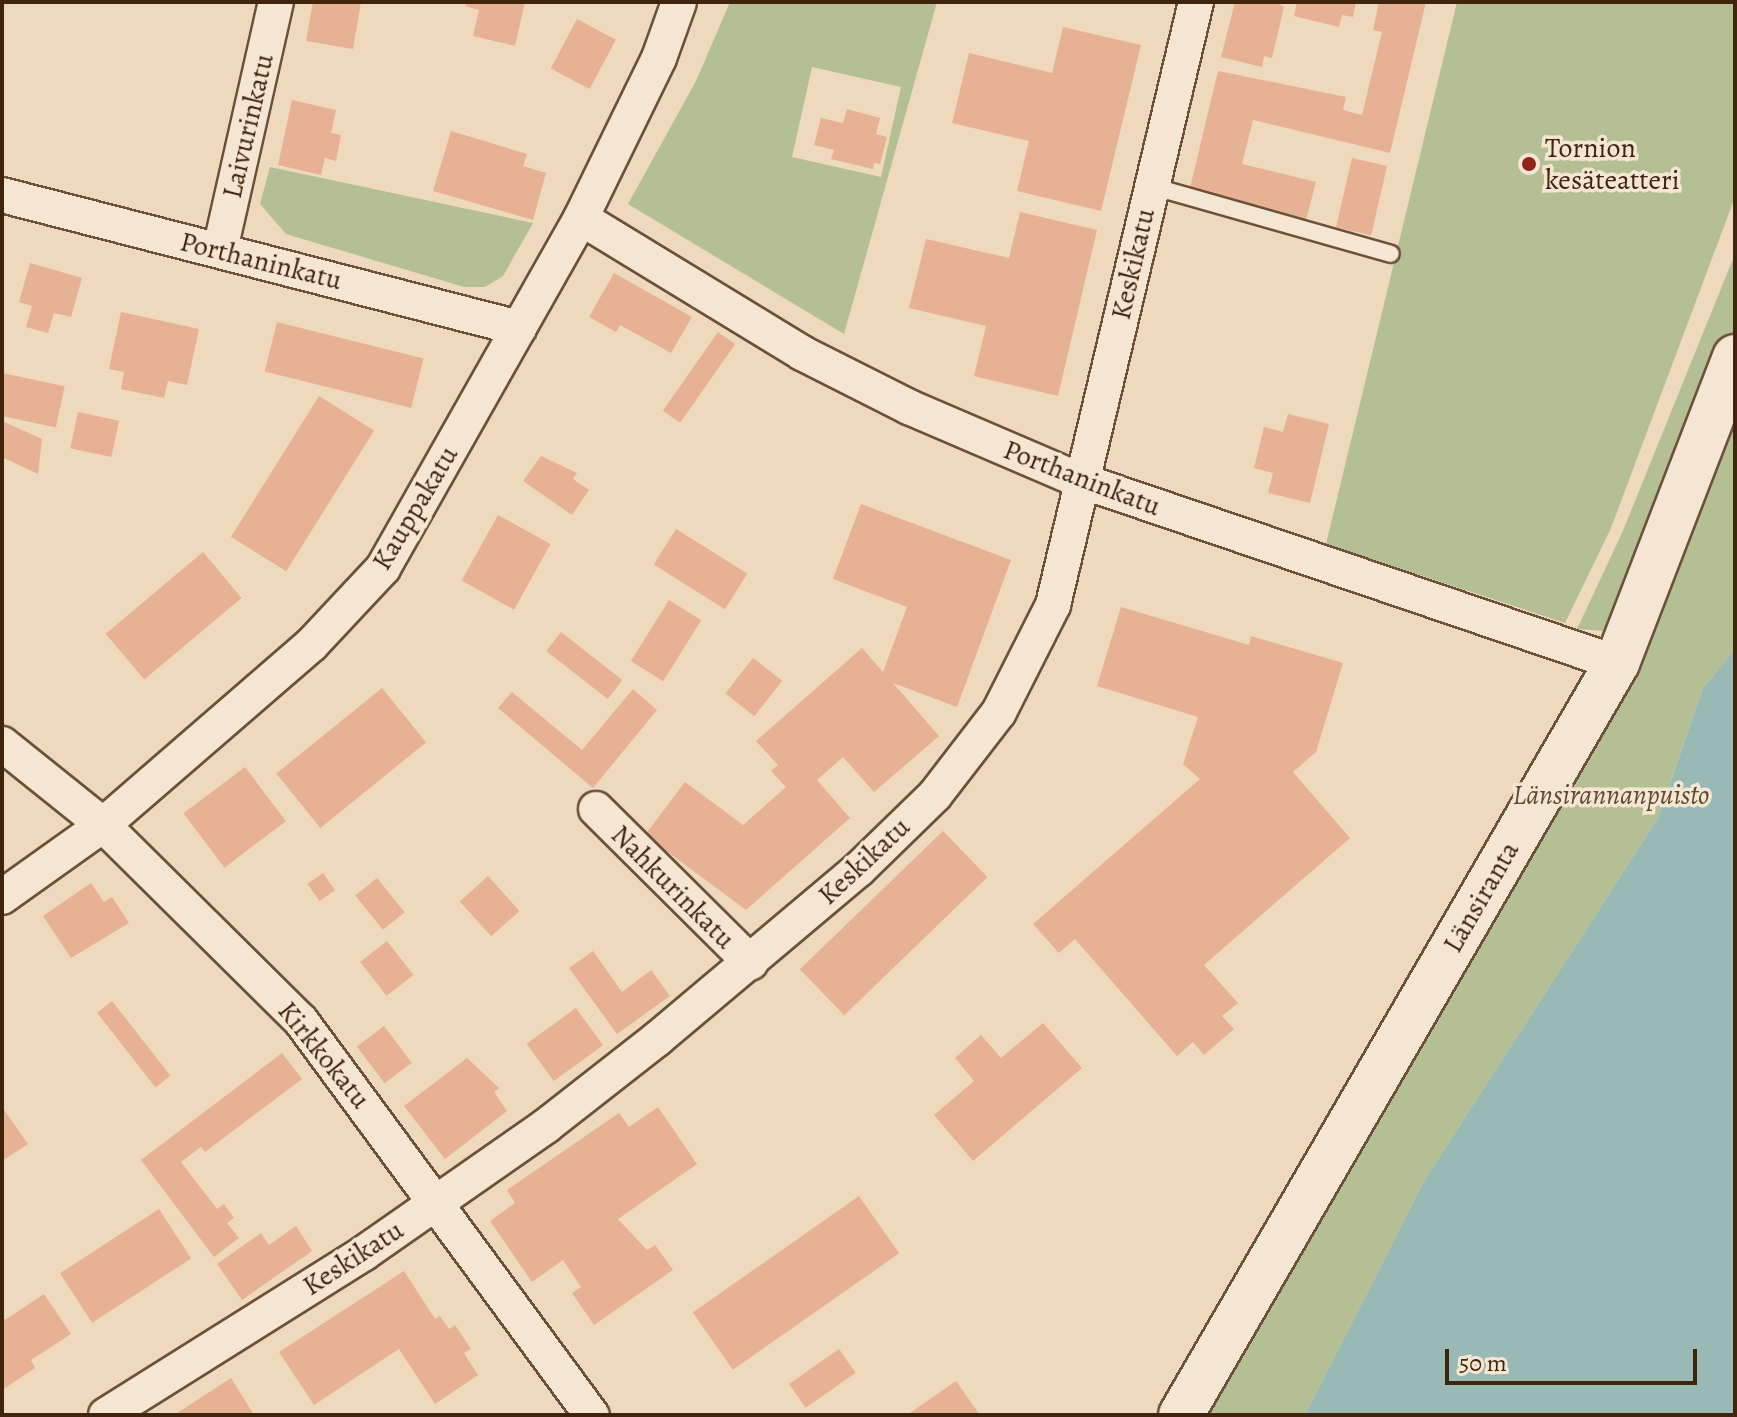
<!DOCTYPE html>
<meta charset="utf-8">
<style>
body{margin:0}
#map{position:relative;width:1737px;height:1417px;overflow:hidden;background:#eed9bc;font-family:Alegreya,serif}
div>[style]{position:absolute}
.green>*{inset:0;background:#b4c094}
.water>*{inset:0;background:#99bab4}
.building>*{inset:0;background:#e7b193;transform-origin:0 0}
.roads{filter:drop-shadow(2px 0 #6c5138) drop-shadow(-2px 0 #6c5138) drop-shadow(0 2px #6c5138) drop-shadow(0 -2px #6c5138)}
.lane>*{height:16px;margin:-8px;padding:0 8px;transform-origin:8px;border-radius:8px;background:#f4e6d3}
.street>*{height:34px;margin:-17px;padding:0 17px;transform-origin:17px;border-radius:17px;background:#f4e6d3}
.secondary>*{height:44px;margin:-22px;padding:0 22px;transform-origin:22px;border-radius:22px;background:#f4e6d3}
.dots>*{width:22px;height:22px;translate:-50% -50%;box-sizing:border-box;border:4px solid #f4e6d3;border-radius:50%}
span{translate:-50% -50%;white-space:nowrap;text-align:center;line-height:1.15;-webkit-text-stroke:7px #f4e6d3;paint-order:stroke}
.street-label{font-size:28px;color:#41240c}
.poi-label{font-size:28px;color:#41240c}
.left{translate:0 -50%;text-align:left}
.park-label{font-size:28px;color:#5e4b2e;font-style:italic}
.frame{position:absolute;inset:0;border:4px solid #41240c;pointer-events:none}
.scale{position:absolute;left:1445px;top:1349px;width:252px;height:36px;box-sizing:border-box;border:4px solid #41240c;border-top:0;padding-left:10px;font-size:24px;line-height:28px;white-space:nowrap;color:#41240c;-webkit-text-stroke:6px #f4e6d3;paint-order:stroke}
</style>
<div id="map">
<div class="green">
<div style="clip-path:polygon(evenodd,730px 2px,937px 2px,844px 334px,628px 204px,696px 81px,730px 2px,812px 67px,901px 87px,881px 177px,792px 157px,812px 67px)"></div>
<div style="clip-path:polygon(1457px 2px,1735px 2px,1735px 197px,1611px 528px,1565px 623px,1326px 544px)"></div>
<div style="clip-path:polygon(270px 167px,533px 223px,503px 276px,485px 287px,464px 287px,286px 234px,260px 204px)"></div>
<div style="clip-path:polygon(1735px 254px,1735px 329px,1626px 610px,1605px 631px,1577px 629px,1622px 533px)"></div>
<div style="clip-path:polygon(1735px 389px,1735px 649px,1703px 688px,1658px 818px,1424px 1181px,1305px 1415px,1193px 1415px,1625px 669px)"></div>
</div>
<div class="water">
<div style="clip-path:polygon(1735px 649px,1735px 1415px,1305px 1415px,1424px 1181px,1658px 818px,1703px 688px)"></div>
</div>
<div class="building">
<div style="clip-path:polygon(313px 2px,361px 2px,353px 49px,306px 41px)"></div>
<div style="clip-path:polygon(467px 2px,525px 2px,515px 46px,473px 36px,479px 10px,465px 6px)"></div>
<div style="clip-path:polygon(1235px 2px,1276px 2px,1284px 7px,1272px 58px,1264px 56px,1262px 67px,1221px 57px)"></div>
<div style="clip-path:polygon(1297px 2px,1356px 2px,1353px 17px,1342px 15px,1339px 27px,1294px 16px)"></div>
<div style="clip-path:polygon(1379px 2px,1426px 2px,1390px 153px,1253px 120px,1242px 164px,1316px 182px,1306px 220px,1189px 192px,1218px 71px,1346px 97px,1343px 110px,1362px 115px,1382px 32px,1373px 30px)"></div>
<div style="left:577px;top:19px;width:44px;height:56px;rotate:28deg"></div>
<div style="clip-path:polygon(1063px 27px,1141px 45px,1101px 211px,1017px 191px,1029px 141px,952px 123px,969px 53px,1052px 73px)"></div>
<div style="clip-path:polygon(292px 100px,336px 110px,331px 133px,341px 135px,336px 161px,325px 158px,321px 175px,278px 165px)"></div>
<div style="clip-path:polygon(847px 109px,880px 118px,876px 134px,887px 137px,880px 164px,874px 163px,873px 169px,831px 159px,834px 150px,814px 145px,821px 118px,843px 123px)"></div>
<div style="clip-path:polygon(451px 131px,527px 154px,523px 166px,546px 173px,533px 220px,433px 191px)"></div>
<div style="left:1352px;top:158px;width:36px;height:71px;rotate:13deg"></div>
<div style="clip-path:polygon(1020px 212px,1097px 230px,1058px 396px,974px 376px,986px 326px,909px 308px,926px 239px,1009px 258px)"></div>
<div style="clip-path:polygon(30px 263px,82px 278px,71px 317px,54px 313px,48px 333px,26px 327px,32px 306px,19px 302px)"></div>
<div style="clip-path:polygon(614px 273px,692px 317px,671px 353px,620px 325px,616px 332px,589px 317px)"></div>
<div style="clip-path:polygon(121px 312px,199px 329px,187px 385px,168px 381px,164px 398px,121px 389px,124px 372px,109px 369px)"></div>
<div style="left:277px;top:322px;width:151px;height:51px;rotate:14deg"></div>
<div style="left:718px;top:332px;width:21px;height:96px;rotate:35deg"></div>
<div style="left:2px;top:373px;width:64px;height:42px;rotate:12deg"></div>
<div style="left:319px;top:396px;width:65px;height:166px;rotate:32deg"></div>
<div style="left:78px;top:412px;width:42px;height:37px;rotate:12deg"></div>
<div style="clip-path:polygon(1288px 414px,1329px 424px,1310px 503px,1268px 493px,1273px 473px,1254px 468px,1264px 427px,1283px 432px)"></div>
<div style="clip-path:polygon(2px 421px,42px 439px,38px 474px,2px 457px)"></div>
<div style="clip-path:polygon(541px 456px,577px 473px,573px 479px,589px 490px,572px 515px,523px 481px)"></div>
<div style="clip-path:polygon(861px 504px,1011px 560px,957px 707px,893px 683px,939px 736px,874px 792px,843px 757px,817px 780px,850px 818px,746px 910px,645px 835px,685px 782px,743px 825px,786px 787px,771px 771px,778px 765px,756px 741px,862px 648px,883px 672px,907px 607px,833px 579px)"></div>
<div style="left:498px;top:515px;width:60px;height:75px;rotate:29deg"></div>
<div style="left:676px;top:529px;width:84px;height:42px;rotate:32deg"></div>
<div style="left:203px;top:552px;width:60px;height:127px;rotate:50deg"></div>
<div style="left:669px;top:600px;width:38px;height:72px;rotate:32deg"></div>
<div style="clip-path:polygon(1121px 607px,1249px 645px,1251px 636px,1343px 663px,1316px 752px,1293px 772px,1350px 838px,1204px 965px,1238px 1003px,1222px 1016px,1234px 1029px,1204px 1055px,1193px 1042px,1177px 1056px,1075px 939px,1059px 953px,1033px 924px,1200px 779px,1183px 764px,1198px 717px,1097px 686px)"></div>
<div style="left:561px;top:632px;width:78px;height:24px;rotate:38deg"></div>
<div style="left:753px;top:658px;width:37px;height:45px;rotate:38deg"></div>
<div style="left:382px;top:688px;width:70px;height:136px;rotate:51deg"></div>
<div style="clip-path:polygon(633px 689px,657px 710px,593px 788px,498px 708px,512px 692px,582px 750px)"></div>
<div style="left:245px;top:767px;width:68px;height:77px;rotate:53deg"></div>
<div style="left:943px;top:831px;width:64px;height:199px;rotate:46deg"></div>
<div style="left:323px;top:873px;width:21px;height:19px;rotate:55deg"></div>
<div style="left:488px;top:876px;width:47px;height:38px;rotate:48deg"></div>
<div style="left:377px;top:878px;width:44px;height:28px;rotate:51deg"></div>
<div style="clip-path:polygon(91px 883px,104px 902px,112px 897px,129px 923px,71px 958px,43px 916px)"></div>
<div style="left:387px;top:941px;width:43px;height:34px;rotate:52deg"></div>
<div style="clip-path:polygon(593px 951px,622px 992px,651px 970px,670px 996px,617px 1034px,569px 968px)"></div>
<div style="left:112px;top:1001px;width:95px;height:19px;rotate:52deg"></div>
<div style="left:576px;top:1008px;width:46px;height:61px;rotate:54deg"></div>
<div style="clip-path:polygon(1043px 1023px,1082px 1068px,973px 1161px,934px 1115px,974px 1081px,955px 1058px,981px 1035px,1001px 1058px)"></div>
<div style="left:384px;top:1026px;width:46px;height:34px;rotate:53deg"></div>
<div style="clip-path:polygon(282px 1053px,302px 1079px,205px 1152px,201px 1147px,181px 1162px,217px 1209px,224px 1204px,234px 1218px,227px 1223px,239px 1238px,214px 1257px,141px 1160px)"></div>
<div style="clip-path:polygon(467px 1058px,499px 1088px,494px 1092px,507px 1111px,445px 1159px,404px 1106px)"></div>
<div style="clip-path:polygon(2px 1107px,28px 1144px,2px 1161px)"></div>
<div style="clip-path:polygon(658px 1107px,697px 1164px,618px 1219px,647px 1250px,655px 1245px,673px 1270px,594px 1325px,572px 1293px,581px 1287px,563px 1260px,532px 1282px,490px 1221px,515px 1203px,507px 1190px,619px 1113px,629px 1127px)"></div>
<div style="left:859px;top:1196px;width:70px;height:203px;rotate:55deg"></div>
<div style="left:159px;top:1209px;width:59px;height:118px;rotate:57deg"></div>
<div style="clip-path:polygon(296px 1226px,312px 1251px,242px 1300px,217px 1264px,261px 1233px,269px 1245px)"></div>
<div style="clip-path:polygon(404px 1271px,435px 1319px,440px 1316px,449px 1329px,455px 1325px,471px 1349px,464px 1353px,478px 1375px,435px 1404px,399px 1349px,314px 1405px,279px 1352px)"></div>
<div style="clip-path:polygon(44px 1294px,71px 1334px,31px 1360px,35px 1368px,2px 1390px,2px 1315px,5px 1320px)"></div>
<div style="left:839px;top:1349px;width:29px;height:61px;rotate:55deg"></div>
<div style="clip-path:polygon(231px 1378px,254px 1415px,174px 1415px)"></div>
<div style="clip-path:polygon(956px 1381px,980px 1415px,907px 1415px)"></div>
</div>
<div class="roads">
<div class="lane">
<div style="left:1151px;top:186px;width:249px;rotate:15.8deg"></div>
</div>
<div class="street">
<div style="left:2px;top:195px;width:534px;rotate:14.43deg"></div>
<div style="left:581px;top:218px;width:259px;rotate:31.4deg"></div>
<div style="left:802px;top:353px;width:120px;rotate:26.8deg"></div>
<div style="left:909px;top:407px;width:188px;rotate:23.2deg"></div>
<div style="left:1082px;top:481px;width:565px;rotate:18.79deg"></div>
<div style="left:220px;top:250px;width:254px;rotate:-77.3deg"></div>
<div style="left:2px;top:744px;width:129px;rotate:38.7deg"></div>
<div style="left:103px;top:825px;width:279px;rotate:44.7deg"></div>
<div style="left:301px;top:1021px;width:490px;rotate:53.6deg"></div>
<div style="left:596px;top:809px;width:218px;rotate:44.8deg"></div>
<div style="left:2px;top:897px;width:124px;rotate:-35.5deg"></div>
<div style="left:103px;top:825px;width:276px;rotate:-40.9deg"></div>
<div style="left:312px;top:644px;width:104px;rotate:-46.9deg"></div>
<div style="left:383px;top:568px;width:402px;rotate:-60.5deg"></div>
<div style="left:581px;top:218px;width:178px;rotate:-64deg"></div>
<div style="left:659px;top:58px;width:59px;rotate:-70.3deg"></div>
<div style="left:106px;top:1415px;width:305px;rotate:-32.1deg"></div>
<div style="left:364px;top:1253px;width:222px;rotate:-34.9deg"></div>
<div style="left:546px;top:1126px;width:141px;rotate:-38.1deg"></div>
<div style="left:657px;top:1039px;width:263px;rotate:-40.1deg"></div>
<div style="left:858px;top:870px;width:107px;rotate:-44.2deg"></div>
<div style="left:935px;top:795px;width:105px;rotate:-52.4deg"></div>
<div style="left:999px;top:712px;width:120px;rotate:-63.2deg"></div>
<div style="left:1053px;top:605px;width:620px;rotate:-76.66deg"></div>
</div>
<div class="secondary">
<div style="left:1181px;top:1415px;width:869px;rotate:-59.9deg"></div>
<div style="left:1617px;top:663px;width:328px;rotate:-68.9deg"></div>
</div>
</div>
<div class="dots">
<div style="left:1529px;top:164px;background:#8f2418"></div>
</div>
<div class="street-label">
<span style="left:248px;top:126px;rotate:-77deg">Laivurinkatu</span>
<span style="left:261px;top:261px;rotate:14deg">Porthaninkatu</span>
<span style="left:1133px;top:264px;rotate:-77deg">Keskikatu</span>
<span style="left:1082px;top:478px;rotate:21deg">Porthaninkatu</span>
<span style="left:415px;top:508px;rotate:-59deg">Kauppakatu</span>
<span style="left:864px;top:861px;rotate:-43deg">Keskikatu</span>
<span style="left:673px;top:887px;rotate:45deg">Nahkurinkatu</span>
<span style="left:1481px;top:897px;rotate:-60deg">Länsiranta</span>
<span style="left:324px;top:1055px;rotate:51deg">Kirkkokatu</span>
<span style="left:353px;top:1258px;rotate:-33deg">Keskikatu</span>
</div>
<div class="poi-label">
<span class="left" style="left:1545px;top:164px">Tornion<br>kesäteatteri</span>
</div>
<div class="park-label">
<span style="left:1611px;top:795px">Länsirannanpuisto</span>
</div>
<div class="frame"></div>
<div class="scale">50 m</div>
</div>
